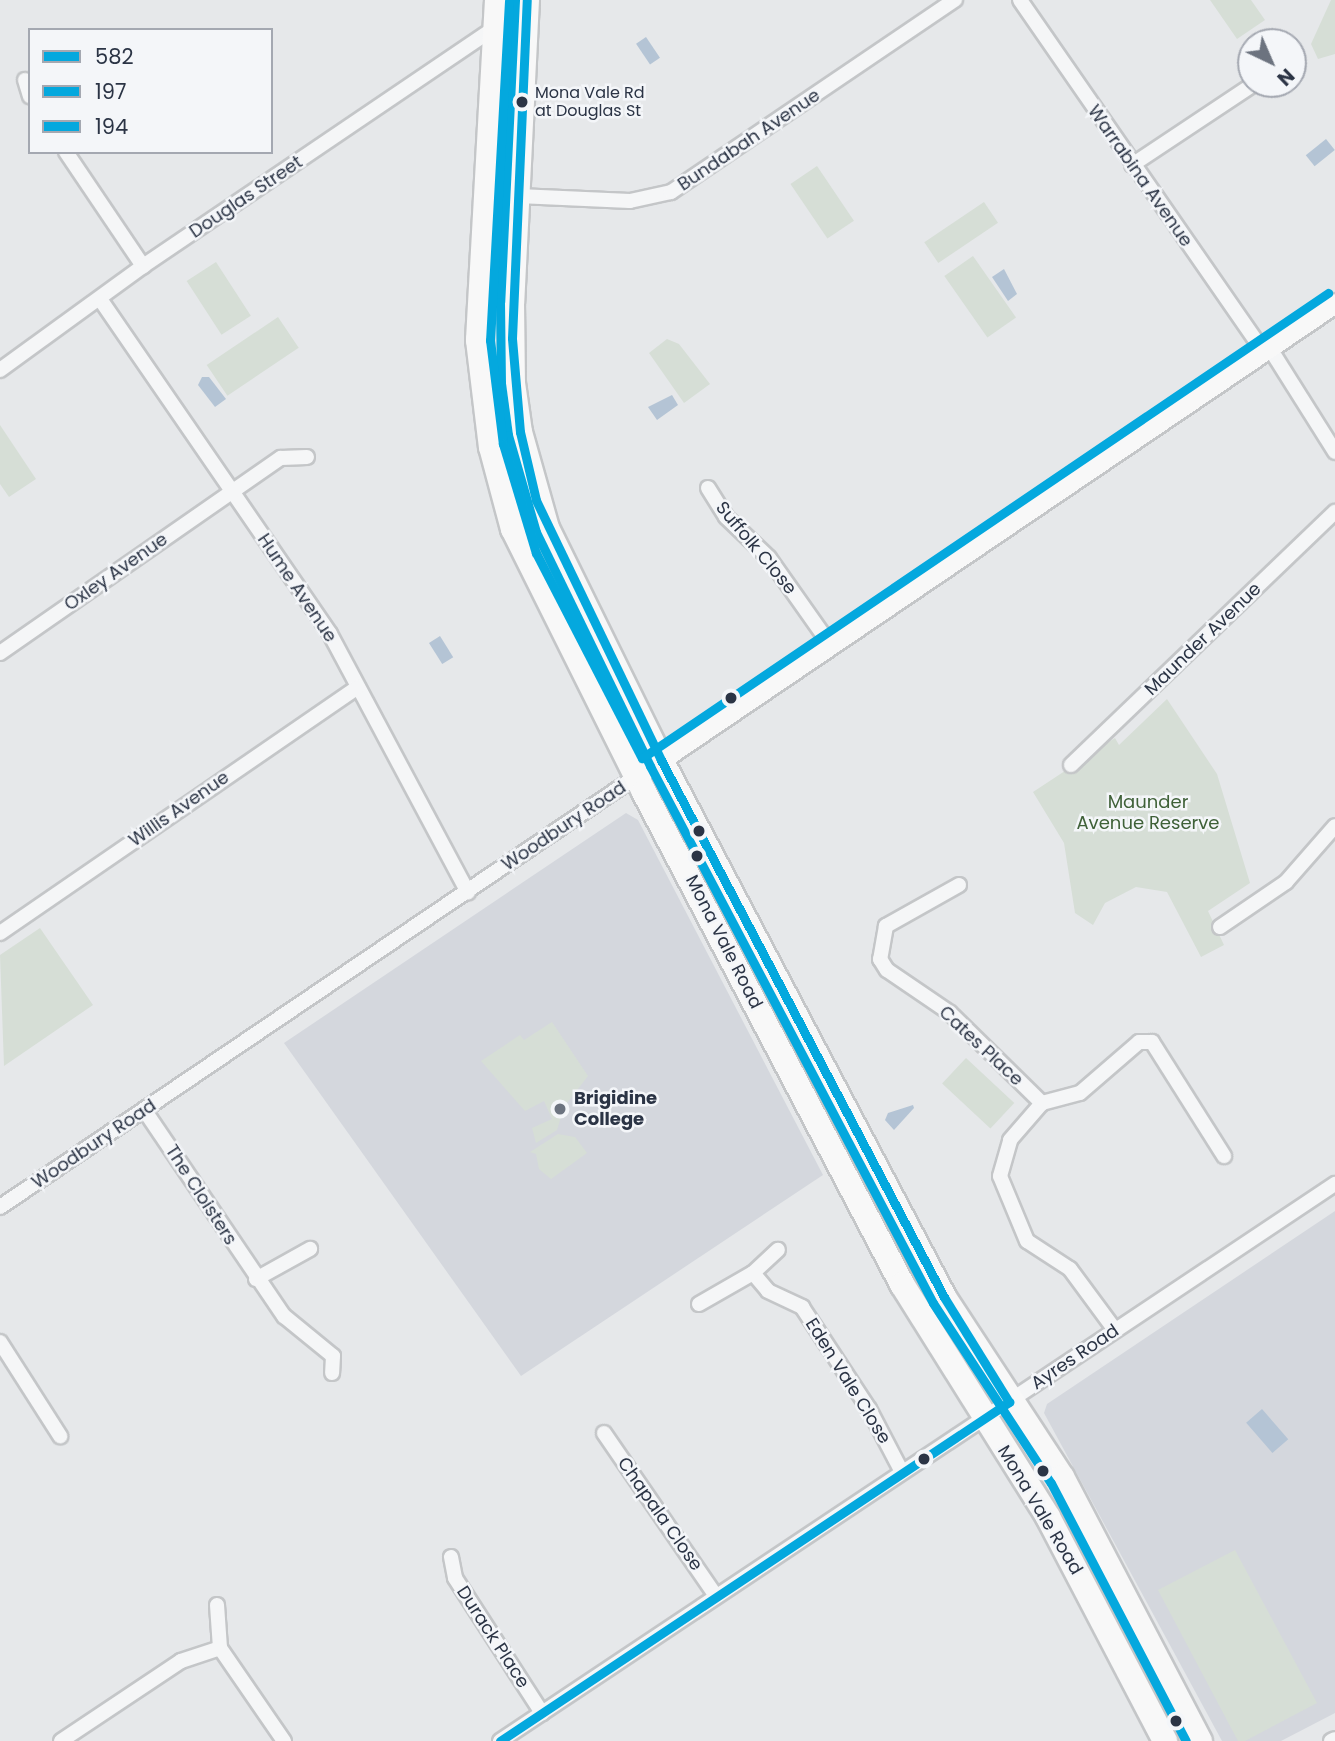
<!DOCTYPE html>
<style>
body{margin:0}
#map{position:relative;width:1335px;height:1741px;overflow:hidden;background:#e6e8ea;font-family:Poppins,sans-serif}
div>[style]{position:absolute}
.built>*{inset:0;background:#d4d7dd}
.green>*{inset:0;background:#d6ded6;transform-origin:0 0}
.water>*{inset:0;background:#b4c4d5;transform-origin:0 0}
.roads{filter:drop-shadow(2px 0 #c4c6c8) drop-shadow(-2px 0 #c4c6c8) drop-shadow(0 2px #c4c6c8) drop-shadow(0 -2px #c4c6c8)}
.street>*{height:14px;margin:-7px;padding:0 7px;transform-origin:7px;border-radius:7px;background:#f5f6f7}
.secondary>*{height:19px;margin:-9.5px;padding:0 9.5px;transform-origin:9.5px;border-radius:9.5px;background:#f8f8f8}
.highway>*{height:24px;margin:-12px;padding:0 12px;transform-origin:12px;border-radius:12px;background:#f8f8f8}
.bus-1>*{height:9px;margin:-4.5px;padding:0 4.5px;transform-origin:4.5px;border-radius:4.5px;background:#04a8de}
.bus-2>*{height:9px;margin:-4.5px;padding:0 4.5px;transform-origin:4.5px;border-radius:4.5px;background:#04a8de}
.bus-3>*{height:9px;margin:-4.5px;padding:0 4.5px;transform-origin:4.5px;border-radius:4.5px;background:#04a8de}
.dots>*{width:19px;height:19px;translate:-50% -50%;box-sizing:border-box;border:4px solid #f4f6f9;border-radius:50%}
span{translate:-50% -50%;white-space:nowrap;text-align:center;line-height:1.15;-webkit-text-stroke:5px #f4f6f9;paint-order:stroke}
.bus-label{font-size:16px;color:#2b3445}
.left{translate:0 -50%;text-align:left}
.street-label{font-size:18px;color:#2b3445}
.park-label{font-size:18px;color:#3f6138}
.poi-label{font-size:18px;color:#2b3445;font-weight:700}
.legend{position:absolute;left:28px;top:28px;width:245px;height:126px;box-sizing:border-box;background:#f4f6f9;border:2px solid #a4a8b1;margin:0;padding:9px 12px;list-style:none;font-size:21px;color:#2b3445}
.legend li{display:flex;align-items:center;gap:14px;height:35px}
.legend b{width:35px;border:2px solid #a4a8b1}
.north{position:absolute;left:1237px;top:28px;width:70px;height:70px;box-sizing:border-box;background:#f4f6f9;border:2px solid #a4a8b1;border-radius:50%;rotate:136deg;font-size:19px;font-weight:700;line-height:28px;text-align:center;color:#2b3445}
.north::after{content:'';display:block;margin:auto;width:24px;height:32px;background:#6c737f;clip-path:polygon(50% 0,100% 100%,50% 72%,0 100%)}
</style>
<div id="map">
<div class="built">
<div style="clip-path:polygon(626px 813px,638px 820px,823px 1175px,521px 1376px,284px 1043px)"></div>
<div style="clip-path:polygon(1335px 1211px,1335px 1713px,1281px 1741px,1222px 1741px,1044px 1413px,1047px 1404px)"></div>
</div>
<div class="green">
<div style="clip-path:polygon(1210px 0,1251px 0,1265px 20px,1237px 39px)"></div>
<div style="clip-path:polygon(1331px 0,1335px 0,1335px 54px,1318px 59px,1311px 44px)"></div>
<div style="left:817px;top:166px;width:66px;height:32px;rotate:56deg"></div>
<div style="left:984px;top:202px;width:25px;height:72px;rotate:56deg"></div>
<div style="left:973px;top:256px;width:75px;height:35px;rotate:55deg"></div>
<div style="left:216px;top:262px;width:64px;height:35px;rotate:57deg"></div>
<div style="left:278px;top:317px;width:37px;height:86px;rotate:56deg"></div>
<div style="clip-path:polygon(667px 339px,679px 344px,710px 384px,684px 403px,649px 353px)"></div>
<div style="clip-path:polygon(0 425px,36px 479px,9px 497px,0 484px)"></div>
<div style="clip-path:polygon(1167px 699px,1217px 774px,1250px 883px,1208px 911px,1224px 945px,1201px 957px,1167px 892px,1136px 887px,1105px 903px,1093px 925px,1075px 913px,1064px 843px,1033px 792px,1115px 738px,1119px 745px)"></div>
<div style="clip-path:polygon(736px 926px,877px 1195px,912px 1282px,757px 983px)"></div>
<div style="clip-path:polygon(40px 928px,93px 1005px,4px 1066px,0 955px)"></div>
<div style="clip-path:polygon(552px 1022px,588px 1076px,564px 1107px,557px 1130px,536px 1143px,532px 1128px,552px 1119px,544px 1101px,525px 1111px,481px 1061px,520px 1035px,524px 1040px)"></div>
<div style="left:966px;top:1058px;width:66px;height:35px;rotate:43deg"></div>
<div style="clip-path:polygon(558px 1134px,575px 1137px,587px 1153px,551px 1179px,539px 1169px,536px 1154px,530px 1152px)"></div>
<div style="clip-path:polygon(1072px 1520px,1188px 1741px,1178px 1741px,1097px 1584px)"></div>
<div style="clip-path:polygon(1235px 1550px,1317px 1703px,1245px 1741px,1238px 1741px,1158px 1590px)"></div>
</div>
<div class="water">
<div style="left:646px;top:37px;width:25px;height:12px;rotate:56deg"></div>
<div style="left:1326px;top:139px;width:14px;height:26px;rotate:51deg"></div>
<div style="clip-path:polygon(1004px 269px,1017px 294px,1008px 301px,992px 277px)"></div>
<div style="clip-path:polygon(202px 377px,209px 377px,226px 399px,215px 407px,198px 385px)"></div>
<div style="clip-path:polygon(672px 395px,678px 405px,657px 420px,648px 407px)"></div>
<div style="left:440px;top:636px;width:25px;height:13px;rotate:58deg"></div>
<div style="clip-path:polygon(913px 1105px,914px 1108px,894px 1130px,885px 1120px,888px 1113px)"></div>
<div style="left:1262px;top:1409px;width:40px;height:21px;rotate:49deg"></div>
</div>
<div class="roads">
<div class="street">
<div style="left:1020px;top:0;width:427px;rotate:55.3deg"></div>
<div style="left:25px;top:80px;width:17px;rotate:73deg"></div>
<div style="left:66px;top:152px;width:138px;rotate:56deg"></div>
<div style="left:1132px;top:165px;width:146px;rotate:-33.6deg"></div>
<div style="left:518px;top:196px;width:112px;rotate:2.6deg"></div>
<div style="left:630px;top:201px;width:42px;rotate:-12.4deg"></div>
<div style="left:671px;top:192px;width:343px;rotate:-34.1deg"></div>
<div style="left:100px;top:299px;width:406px;rotate:55.5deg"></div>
<div style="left:330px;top:634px;width:293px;rotate:61.9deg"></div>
<div style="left:1269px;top:347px;width:124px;rotate:57.8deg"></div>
<div style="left:0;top:370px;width:177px;rotate:-36deg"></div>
<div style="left:143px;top:266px;width:425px;rotate:-34.1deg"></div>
<div style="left:708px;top:488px;width:34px;rotate:58deg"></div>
<div style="left:726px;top:517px;width:59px;rotate:43.6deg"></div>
<div style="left:769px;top:558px;width:104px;rotate:54.8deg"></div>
<div style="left:0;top:653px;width:342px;rotate:-34.8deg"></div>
<div style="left:281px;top:458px;width:26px;rotate:-2deg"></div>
<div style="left:1071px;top:765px;width:366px;rotate:-43.8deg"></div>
<div style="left:959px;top:885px;width:84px;rotate:150.7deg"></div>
<div style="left:886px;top:926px;width:34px;rotate:100deg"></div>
<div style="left:880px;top:959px;width:13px;rotate:58deg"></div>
<div style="left:887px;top:970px;width:76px;rotate:34.3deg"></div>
<div style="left:950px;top:1013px;width:129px;rotate:44.4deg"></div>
<div style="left:1220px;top:927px;width:80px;rotate:-34.3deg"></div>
<div style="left:1286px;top:882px;width:74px;rotate:-48.8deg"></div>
<div style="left:0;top:933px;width:434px;rotate:-34.5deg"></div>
<div style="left:145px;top:1111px;width:248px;rotate:55.9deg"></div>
<div style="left:284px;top:1316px;width:63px;rotate:39.2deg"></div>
<div style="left:333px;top:1356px;width:17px;rotate:93deg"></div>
<div style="left:0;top:1207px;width:769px;rotate:-34.08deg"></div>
<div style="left:753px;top:1273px;width:23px;rotate:50deg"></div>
<div style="left:768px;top:1291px;width:38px;rotate:25deg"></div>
<div style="left:802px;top:1307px;width:122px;rotate:56.7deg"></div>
<div style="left:869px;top:1409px;width:71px;rotate:62.4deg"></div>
<div style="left:256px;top:1279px;width:62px;rotate:-29.1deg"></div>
<div style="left:699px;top:1304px;width:62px;rotate:-29.9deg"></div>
<div style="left:753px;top:1273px;width:34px;rotate:-43deg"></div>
<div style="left:1115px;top:1330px;width:76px;rotate:-126.4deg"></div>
<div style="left:1070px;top:1269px;width:51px;rotate:-146.9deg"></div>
<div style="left:1027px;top:1241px;width:70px;rotate:-112.6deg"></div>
<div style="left:1000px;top:1176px;width:37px;rotate:-74deg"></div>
<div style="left:1010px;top:1140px;width:49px;rotate:-49.1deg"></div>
<div style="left:1042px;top:1103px;width:39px;rotate:-15deg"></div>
<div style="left:1080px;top:1093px;width:78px;rotate:-40.8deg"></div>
<div style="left:1139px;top:1042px;width:13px"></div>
<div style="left:1152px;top:1042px;width:135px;rotate:57.7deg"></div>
<div style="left:0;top:1342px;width:112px;rotate:57.4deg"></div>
<div style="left:604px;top:1433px;width:198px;rotate:55.5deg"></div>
<div style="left:451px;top:1557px;width:21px;rotate:79deg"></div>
<div style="left:455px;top:1578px;width:161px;rotate:57.2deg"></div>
<div style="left:220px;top:1648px;width:113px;rotate:55.5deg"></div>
<div style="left:61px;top:1741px;width:144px;rotate:-33.7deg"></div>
<div style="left:181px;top:1661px;width:41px;rotate:-18.4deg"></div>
<div style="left:220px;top:1648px;width:43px;rotate:-94deg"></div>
<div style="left:500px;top:1741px;width:1004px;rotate:-33.71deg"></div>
<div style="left:1331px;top:1741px;width:4px;rotate:-27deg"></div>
</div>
<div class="secondary">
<div style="left:637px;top:776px;width:843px;rotate:-34.12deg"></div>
</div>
<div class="highway">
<div style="left:497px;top:0;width:341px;rotate:93.2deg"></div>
<div style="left:478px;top:340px;width:108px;rotate:83.1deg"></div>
<div style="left:491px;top:447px;width:85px;rotate:75deg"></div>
<div style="left:513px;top:529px;width:294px;rotate:63.5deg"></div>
<div style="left:644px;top:792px;width:556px;rotate:62.33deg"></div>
<div style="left:902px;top:1284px;width:275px;rotate:57.9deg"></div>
<div style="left:1048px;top:1517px;width:253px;rotate:62.4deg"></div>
<div style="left:527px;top:0;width:303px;rotate:92.8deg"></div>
<div style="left:512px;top:303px;width:80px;rotate:89.3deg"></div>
<div style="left:513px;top:383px;width:49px;rotate:81.9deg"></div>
<div style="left:520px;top:432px;width:100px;rotate:74.3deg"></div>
<div style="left:547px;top:528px;width:258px;rotate:63.8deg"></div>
<div style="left:661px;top:760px;width:607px;rotate:62.21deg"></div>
<div style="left:944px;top:1297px;width:215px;rotate:56.8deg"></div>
<div style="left:1062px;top:1477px;width:298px;rotate:62.4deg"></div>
</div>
</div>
<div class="bus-1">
<div style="left:500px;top:1741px;width:612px;rotate:-33.66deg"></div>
<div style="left:1009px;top:1402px;width:123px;rotate:-121.8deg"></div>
<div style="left:944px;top:1297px;width:607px;rotate:-117.79deg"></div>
<div style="left:661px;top:760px;width:288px;rotate:-115.7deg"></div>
<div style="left:536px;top:500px;width:70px;rotate:-103.2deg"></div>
<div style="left:520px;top:432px;width:94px;rotate:-94.9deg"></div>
<div style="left:512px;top:338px;width:338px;rotate:-87.5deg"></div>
</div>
<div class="bus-2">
<div style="left:515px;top:0;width:302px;rotate:92.8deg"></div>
<div style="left:500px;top:302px;width:81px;rotate:89.3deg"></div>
<div style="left:501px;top:383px;width:52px;rotate:82.3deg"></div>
<div style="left:508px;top:435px;width:101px;rotate:73.9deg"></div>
<div style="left:536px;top:532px;width:260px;rotate:64deg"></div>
<div style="left:650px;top:766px;width:607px;rotate:62.21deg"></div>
<div style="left:933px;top:1303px;width:215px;rotate:56.8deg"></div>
<div style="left:1051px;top:1483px;width:291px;rotate:62.4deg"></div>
</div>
<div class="bus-3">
<div style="left:509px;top:1px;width:340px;rotate:93.2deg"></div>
<div style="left:490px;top:340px;width:105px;rotate:82.9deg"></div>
<div style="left:503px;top:444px;width:114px;rotate:73.2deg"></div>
<div style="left:536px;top:553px;width:231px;rotate:62.7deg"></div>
<div style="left:642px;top:758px;width:829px;rotate:-34.13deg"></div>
</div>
<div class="dots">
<div style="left:522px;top:102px;background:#2b3445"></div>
<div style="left:731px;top:698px;background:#2b3445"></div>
<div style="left:699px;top:831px;background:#2b3445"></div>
<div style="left:697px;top:856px;background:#2b3445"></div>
<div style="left:560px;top:1109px;background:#6c737f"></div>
<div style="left:924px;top:1459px;background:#2b3445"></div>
<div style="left:1043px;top:1471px;background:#2b3445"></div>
<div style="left:1176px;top:1721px;background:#2b3445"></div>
</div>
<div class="bus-label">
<span class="left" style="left:535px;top:102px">Mona Vale Rd<br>at Douglas St</span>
</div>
<div class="street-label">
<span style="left:749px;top:140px;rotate:-34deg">Bundabah Avenue</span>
<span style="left:1140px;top:176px;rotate:55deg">Warrabina Avenue</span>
<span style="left:246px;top:197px;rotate:-34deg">Douglas Street</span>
<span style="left:756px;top:548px;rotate:50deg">Suffolk Close</span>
<span style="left:116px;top:572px;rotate:-35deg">Oxley Avenue</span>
<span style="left:297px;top:588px;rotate:56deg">Hume Avenue</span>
<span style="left:1203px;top:639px;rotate:-44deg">Maunder Avenue</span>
<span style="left:179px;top:809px;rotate:-35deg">Willis Avenue</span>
<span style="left:564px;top:826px;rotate:-34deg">Woodbury Road</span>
<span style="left:724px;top:942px;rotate:63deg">Mona Vale Road</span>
<span style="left:981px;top:1046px;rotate:43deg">Cates Place</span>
<span style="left:94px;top:1144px;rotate:-34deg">Woodbury Road</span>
<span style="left:201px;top:1195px;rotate:57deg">The Cloisters</span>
<span style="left:1075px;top:1357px;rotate:-34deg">Ayres Road</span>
<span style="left:848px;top:1381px;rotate:58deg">Eden Vale Close</span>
<span style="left:1040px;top:1510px;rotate:59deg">Mona Vale Road</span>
<span style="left:660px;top:1514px;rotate:55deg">Chapala Close</span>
<span style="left:493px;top:1637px;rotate:57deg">Durack Place</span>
</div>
<div class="park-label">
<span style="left:1148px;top:813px">Maunder<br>Avenue Reserve</span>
</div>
<div class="poi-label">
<span class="left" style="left:574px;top:1109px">Brigidine<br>College</span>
</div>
<ul class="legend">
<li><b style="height:9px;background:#04a8de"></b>582</li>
<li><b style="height:9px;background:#04a8de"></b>197</li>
<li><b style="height:9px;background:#04a8de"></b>194</li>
</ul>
<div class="north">N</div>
</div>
